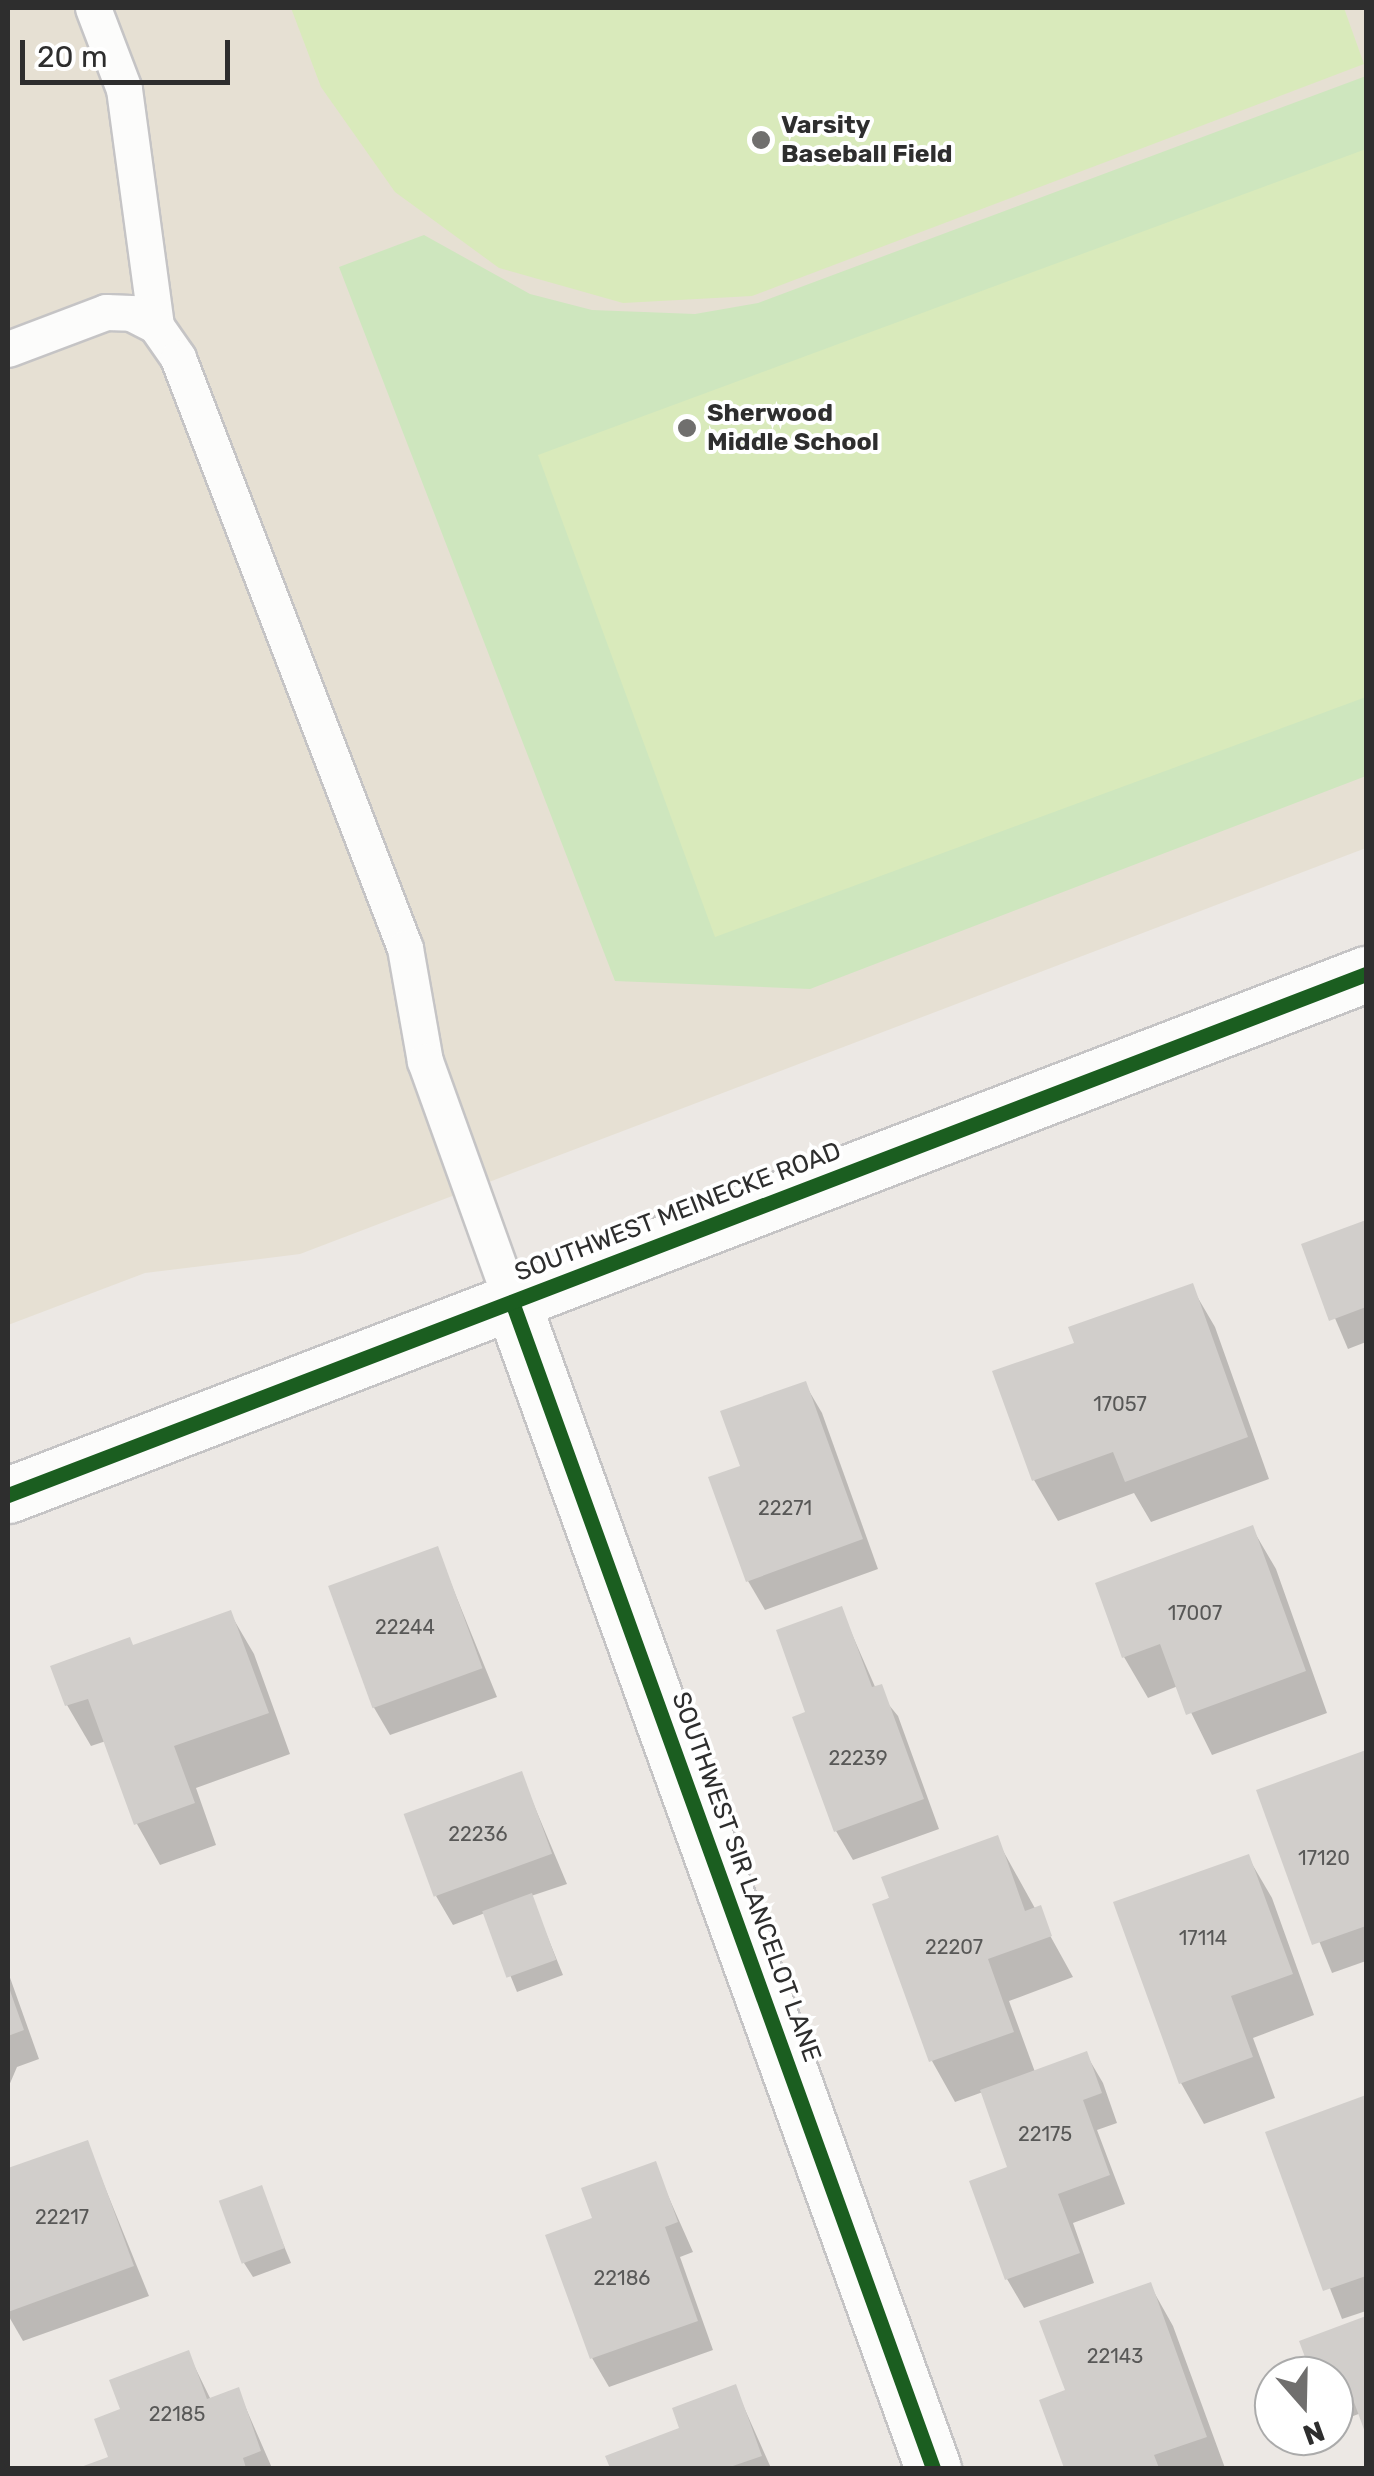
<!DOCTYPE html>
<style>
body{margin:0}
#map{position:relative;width:1374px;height:2476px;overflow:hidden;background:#ece8e4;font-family:Rubik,sans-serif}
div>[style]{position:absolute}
.education>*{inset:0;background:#e6e0d3}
.green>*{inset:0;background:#cee6be}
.pitch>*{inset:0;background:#d9eabb}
.shadow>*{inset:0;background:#0003}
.building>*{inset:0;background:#d1cecb;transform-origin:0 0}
.roads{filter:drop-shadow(2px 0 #c5c4c5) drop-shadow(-2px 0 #c5c4c5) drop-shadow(0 2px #c5c4c5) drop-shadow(0 -2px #c5c4c5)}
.lane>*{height:35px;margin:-17.5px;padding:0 17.5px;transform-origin:17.5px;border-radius:17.5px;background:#fcfcfb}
.street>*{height:55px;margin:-27.5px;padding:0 27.5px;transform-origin:27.5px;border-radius:27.5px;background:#fcfcfb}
.secondary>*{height:55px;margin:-27.5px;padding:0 27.5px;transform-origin:27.5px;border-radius:27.5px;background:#fcfcfb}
.cycleway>*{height:15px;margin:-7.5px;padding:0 7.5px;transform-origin:7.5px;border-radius:7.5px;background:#1b5e20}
.dots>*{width:28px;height:28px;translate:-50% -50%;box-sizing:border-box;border:5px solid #fff;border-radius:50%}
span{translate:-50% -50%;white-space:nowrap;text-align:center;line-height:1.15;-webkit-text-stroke:8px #fff;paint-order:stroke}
.number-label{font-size:20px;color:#585857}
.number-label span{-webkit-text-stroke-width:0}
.poi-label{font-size:25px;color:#2e2e2e;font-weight:700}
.left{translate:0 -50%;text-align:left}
.street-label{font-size:25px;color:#2e2e2e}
.frame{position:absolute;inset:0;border:10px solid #2e2e2e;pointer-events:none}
.north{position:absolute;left:1254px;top:2356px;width:100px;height:100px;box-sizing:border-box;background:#fff;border:2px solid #ababab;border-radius:50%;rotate:160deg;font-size:28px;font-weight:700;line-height:40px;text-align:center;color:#2e2e2e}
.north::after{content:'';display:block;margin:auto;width:35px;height:45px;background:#706f6e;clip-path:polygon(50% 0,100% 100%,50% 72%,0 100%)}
.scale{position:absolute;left:20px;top:40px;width:210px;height:45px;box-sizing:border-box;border:5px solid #2e2e2e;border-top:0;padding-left:12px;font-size:30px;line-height:35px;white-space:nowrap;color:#2e2e2e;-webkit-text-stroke:8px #fff;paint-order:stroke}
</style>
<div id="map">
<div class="education">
<div style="clip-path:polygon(8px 8px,1366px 8px,1366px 848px,300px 1254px,145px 1273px,8px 1325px)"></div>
</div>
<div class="green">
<div style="clip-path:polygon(1366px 76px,1366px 776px,810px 989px,615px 981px,339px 267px,424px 235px,530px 294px,592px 310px,695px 314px,758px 303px)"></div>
</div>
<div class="pitch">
<div style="clip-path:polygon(291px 8px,1344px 8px,1364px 64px,752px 296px,623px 303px,499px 268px,395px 192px,321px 87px)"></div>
<div style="clip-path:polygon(1366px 149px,1366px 697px,715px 937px,538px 455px)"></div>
</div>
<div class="shadow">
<div style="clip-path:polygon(1366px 1223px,1366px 1342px,1348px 1349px,1304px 1245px)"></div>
<div style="clip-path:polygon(1191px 1286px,1215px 1327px,1269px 1479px,1151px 1522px,1134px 1493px,1058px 1521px,1034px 1480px,1077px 1344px)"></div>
<div style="clip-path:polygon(805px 1384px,822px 1413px,878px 1569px,765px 1610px,748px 1581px,743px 1467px)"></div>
<div style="clip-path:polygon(1252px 1528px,1276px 1569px,1327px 1713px,1212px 1755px,1178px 1686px,1148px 1698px,1124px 1657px)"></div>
<div style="clip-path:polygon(437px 1549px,497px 1697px,390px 1735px,373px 1706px)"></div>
<div style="clip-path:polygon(841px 1609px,876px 1689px,898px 1716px,939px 1829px,853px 1860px,836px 1831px,808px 1714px)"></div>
<div style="clip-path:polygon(230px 1613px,254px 1654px,290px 1754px,196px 1788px,216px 1845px,160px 1865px,137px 1824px,106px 1741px,91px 1746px,67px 1705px,133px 1648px)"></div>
<div style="clip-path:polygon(1366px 1753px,1366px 1961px,1332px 1973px,1259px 1792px)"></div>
<div style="clip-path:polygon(521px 1774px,567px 1884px,531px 1896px,563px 1975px,517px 1992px,485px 1913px,453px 1925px,436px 1896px)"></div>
<div style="clip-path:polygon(996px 1838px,1073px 1977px,1009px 2001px,1035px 2072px,1086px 2054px,1103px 2083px,1117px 2123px,1097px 2130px,1125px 2204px,1073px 2223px,1094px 2283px,1024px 2308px,1007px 2279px,1010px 2169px,983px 2092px,955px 2102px,932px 2061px,875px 1906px)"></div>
<div style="clip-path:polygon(1248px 1857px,1272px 1898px,1314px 2015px,1253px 2038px,1275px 2098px,1204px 2124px,1181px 2083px)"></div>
<div style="clip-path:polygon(8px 1972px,39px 2059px,17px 2067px,8px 2088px)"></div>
<div style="clip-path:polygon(1366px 2098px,1366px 2311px,1342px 2319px,1269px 2133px)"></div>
<div style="clip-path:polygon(87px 2143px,149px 2296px,23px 2341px,8px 2315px,8px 2171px)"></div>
<div style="clip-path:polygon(654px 2164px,693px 2252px,680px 2257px,713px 2350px,609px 2387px,592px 2358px,595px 2219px)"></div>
<div style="clip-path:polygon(260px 2188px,291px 2263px,253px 2277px,244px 2263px)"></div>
<div style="clip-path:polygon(1150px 2285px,1173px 2326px,1225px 2468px,1067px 2468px,1042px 2401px,1068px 2392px)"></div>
<div style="clip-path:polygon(1366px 2319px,1366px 2429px,1361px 2413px,1338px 2422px,1334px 2376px,1315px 2376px,1303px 2342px)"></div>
<div style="clip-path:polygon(188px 2353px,211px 2400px,238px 2390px,272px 2468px,84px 2468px,111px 2459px,123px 2411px)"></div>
<div style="clip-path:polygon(735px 2387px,771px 2468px,612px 2468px,608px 2457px,682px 2430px)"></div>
</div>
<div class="building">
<div style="clip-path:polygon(1366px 1220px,1366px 1307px,1329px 1321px,1301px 1244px)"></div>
<div style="clip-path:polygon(1193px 1283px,1248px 1437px,1125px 1482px,1113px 1452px,1032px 1481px,992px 1371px,1074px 1343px,1068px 1327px)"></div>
<div style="clip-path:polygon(806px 1381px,863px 1539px,746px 1582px,708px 1477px,740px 1466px,720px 1411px)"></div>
<div style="clip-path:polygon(1253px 1525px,1306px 1671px,1186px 1715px,1160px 1644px,1122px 1658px,1095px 1583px)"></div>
<div style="left:438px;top:1546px;width:130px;height:117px;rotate:70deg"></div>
<div style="clip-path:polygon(842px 1606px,872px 1687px,882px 1684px,924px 1799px,834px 1832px,792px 1717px,805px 1712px,776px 1630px)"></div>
<div style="clip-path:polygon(231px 1610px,269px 1713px,174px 1746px,195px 1803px,134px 1825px,88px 1699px,65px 1706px,50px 1666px,130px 1637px,133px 1645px)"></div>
<div style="clip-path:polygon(1366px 1750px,1366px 1926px,1312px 1945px,1256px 1790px)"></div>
<div style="left:522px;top:1771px;width:88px;height:126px;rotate:70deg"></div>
<div style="clip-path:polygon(998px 1835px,1025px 1911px,1041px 1905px,1052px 1936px,988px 1959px,1014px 2032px,929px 2062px,872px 1904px,889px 1898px,881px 1877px)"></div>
<div style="clip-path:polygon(1249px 1854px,1293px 1974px,1231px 1996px,1253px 2057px,1179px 2084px,1113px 1902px)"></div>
<div style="left:532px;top:1893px;width:71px;height:53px;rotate:70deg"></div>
<div style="clip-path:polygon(8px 1985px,24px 2030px,8px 2036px)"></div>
<div style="clip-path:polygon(1087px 2051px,1102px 2093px,1083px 2100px,1110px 2175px,1058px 2194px,1080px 2253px,1005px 2280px,969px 2181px,1007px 2167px,980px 2090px)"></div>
<div style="clip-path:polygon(1366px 2095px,1366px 2276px,1323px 2291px,1265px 2132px)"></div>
<div style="clip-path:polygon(88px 2140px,134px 2266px,8px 2312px,8px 2168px)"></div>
<div style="clip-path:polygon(656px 2161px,678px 2222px,665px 2227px,698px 2321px,590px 2359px,545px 2235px,592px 2218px,581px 2188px)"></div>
<div style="left:262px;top:2185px;width:67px;height:46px;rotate:70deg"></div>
<div style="clip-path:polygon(1151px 2282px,1207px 2437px,1154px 2455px,1159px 2468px,1064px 2468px,1039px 2400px,1065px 2390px,1039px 2321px)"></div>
<div style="clip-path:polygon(1366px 2316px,1366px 2435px,1347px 2383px,1334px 2388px,1334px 2376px,1312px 2376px,1299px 2341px)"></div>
<div style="clip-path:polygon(189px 2350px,207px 2399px,239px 2387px,261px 2451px,243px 2458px,246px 2468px,78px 2468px,108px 2457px,94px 2419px,120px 2409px,109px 2380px)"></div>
<div style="clip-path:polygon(736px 2384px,762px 2456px,727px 2468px,610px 2468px,605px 2456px,679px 2428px,672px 2408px)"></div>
</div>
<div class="roads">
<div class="lane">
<div style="left:93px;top:8px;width:87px;rotate:69.1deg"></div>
<div style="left:124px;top:89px;width:239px;rotate:82.3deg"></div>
<div style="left:8px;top:349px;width:105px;rotate:-20.7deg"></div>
<div style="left:106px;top:312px;width:25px;rotate:2deg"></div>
<div style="left:131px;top:313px;width:28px;rotate:27deg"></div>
<div style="left:156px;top:326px;width:39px;rotate:55deg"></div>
<div style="left:178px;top:358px;width:632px;rotate:68.96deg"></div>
<div style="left:405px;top:948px;width:115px;rotate:80deg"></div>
<div style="left:425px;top:1061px;width:256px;rotate:70.2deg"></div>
</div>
<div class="street">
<div style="left:512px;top:1302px;width:1240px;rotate:70.15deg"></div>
</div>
<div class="secondary">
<div style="left:8px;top:1495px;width:1455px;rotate:-20.99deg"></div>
</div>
</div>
<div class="cycleway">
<div style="left:512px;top:1302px;width:1240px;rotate:70.15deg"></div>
<div style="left:8px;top:1495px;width:1455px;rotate:-20.99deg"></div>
</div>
<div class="dots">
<div style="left:761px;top:140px;background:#706f6e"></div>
<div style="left:687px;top:428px;background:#706f6e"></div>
</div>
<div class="number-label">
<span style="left:1120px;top:1404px">17057</span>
<span style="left:785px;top:1508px">22271</span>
<span style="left:1195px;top:1613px">17007</span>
<span style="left:405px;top:1627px">22244</span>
<span style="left:858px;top:1758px">22239</span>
<span style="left:478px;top:1834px">22236</span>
<span style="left:1324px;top:1858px">17120</span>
<span style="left:1203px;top:1938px">17114</span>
<span style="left:954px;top:1947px">22207</span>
<span style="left:1045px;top:2134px">22175</span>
<span style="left:62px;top:2217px">22217</span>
<span style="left:622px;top:2278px">22186</span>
<span style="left:1115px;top:2356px">22143</span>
<span style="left:177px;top:2414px">22185</span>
</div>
<div class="poi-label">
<span class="left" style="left:781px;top:140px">Varsity<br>Baseball Field</span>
<span class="left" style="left:707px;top:428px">Sherwood<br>Middle School</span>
</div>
<div class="street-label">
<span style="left:678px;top:1212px;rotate:-21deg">SOUTHWEST MEINECKE ROAD</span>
<span style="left:746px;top:1877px;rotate:70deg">SOUTHWEST SIR LANCELOT LANE</span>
</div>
<div class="frame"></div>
<div class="north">N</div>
<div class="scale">20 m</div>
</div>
